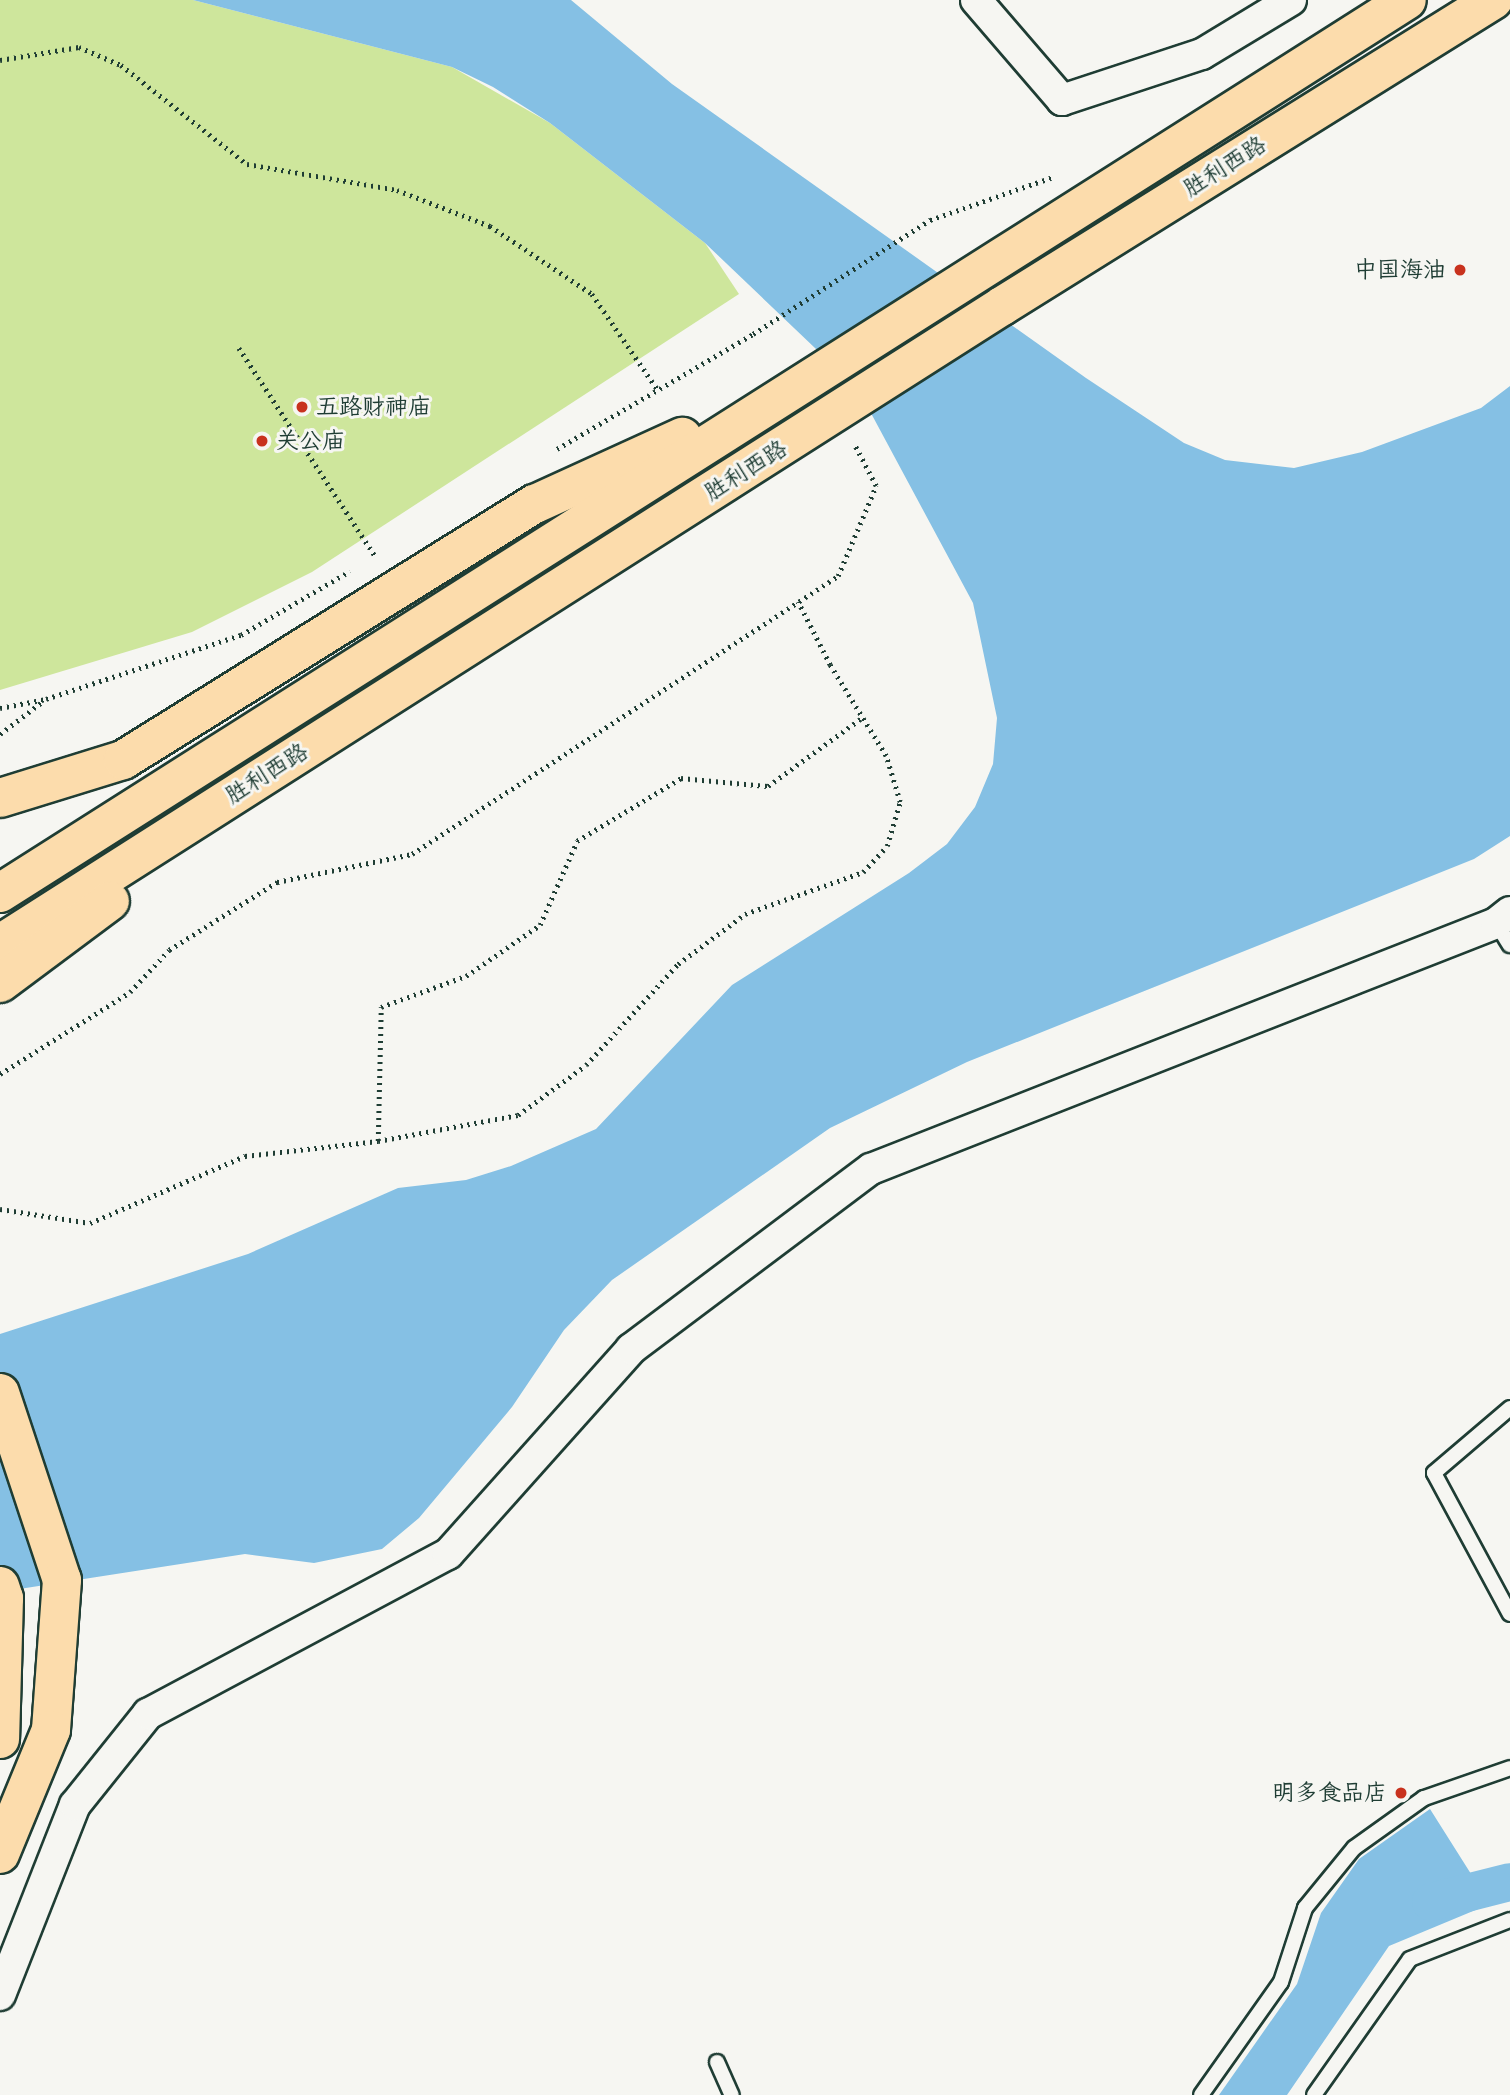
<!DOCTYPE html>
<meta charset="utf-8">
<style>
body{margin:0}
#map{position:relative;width:1510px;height:2095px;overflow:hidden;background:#f6f6f2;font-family:"Architects Daughter","LXGW WenKai TC",sans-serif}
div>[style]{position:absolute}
.green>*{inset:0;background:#cee69c}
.water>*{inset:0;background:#85c0e4}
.canal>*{height:38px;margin:-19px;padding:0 19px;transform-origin:19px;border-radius:19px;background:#85c0e4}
.path>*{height:4.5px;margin-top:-2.25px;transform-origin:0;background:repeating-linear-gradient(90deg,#1f3d34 0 2px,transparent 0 7px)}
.roads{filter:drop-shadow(2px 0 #1f3d34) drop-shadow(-2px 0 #1f3d34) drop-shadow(0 2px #1f3d34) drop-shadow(0 -2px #1f3d34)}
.lane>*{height:14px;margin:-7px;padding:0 7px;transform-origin:7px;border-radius:7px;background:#f6f6f2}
.street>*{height:30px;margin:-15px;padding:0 15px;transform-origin:15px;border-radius:15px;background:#f6f6f2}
.primary>*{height:38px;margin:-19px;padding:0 19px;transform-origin:19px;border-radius:19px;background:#fcdcac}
.dots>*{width:19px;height:19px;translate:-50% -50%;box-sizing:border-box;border:4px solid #f6f6f2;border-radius:50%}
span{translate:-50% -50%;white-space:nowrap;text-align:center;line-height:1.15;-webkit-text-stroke:6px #f6f6f2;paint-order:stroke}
.street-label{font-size:23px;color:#1f3d34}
.poi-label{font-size:23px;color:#1f3d34}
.right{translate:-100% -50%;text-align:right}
.left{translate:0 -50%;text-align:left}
</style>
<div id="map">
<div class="green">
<div style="clip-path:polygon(0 0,193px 0,452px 67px,550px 123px,705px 243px,739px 294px,312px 572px,192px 632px,0 690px)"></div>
</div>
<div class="water">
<div style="clip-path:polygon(193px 0,571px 0,672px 84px,1086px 378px,1184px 443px,1225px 460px,1294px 468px,1362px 452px,1481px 408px,1510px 386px,1510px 836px,1474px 859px,967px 1062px,830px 1128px,612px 1280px,564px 1330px,512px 1407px,419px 1518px,382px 1549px,314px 1563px,245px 1554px,0 1592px,0 1334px,248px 1254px,398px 1188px,466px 1180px,511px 1166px,596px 1129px,732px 985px,909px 873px,947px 844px,975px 807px,993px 764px,997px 718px,973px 603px,858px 389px,705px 243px,550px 123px,493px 87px,452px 67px)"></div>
<div style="clip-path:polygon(1430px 1809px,1490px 1904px,1389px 1946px,1287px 2095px,1219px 2095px,1297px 1984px,1321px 1913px,1359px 1859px)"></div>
</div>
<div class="canal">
<div style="left:1431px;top:1902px;width:81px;rotate:-14.2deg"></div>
</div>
<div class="path">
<div style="left:0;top:60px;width:80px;rotate:-9.3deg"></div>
<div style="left:79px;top:47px;width:46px;rotate:23.2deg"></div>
<div style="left:121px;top:65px;width:160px;rotate:38.2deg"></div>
<div style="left:247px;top:164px;width:152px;rotate:9.8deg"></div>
<div style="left:397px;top:190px;width:100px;rotate:21.2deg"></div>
<div style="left:490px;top:226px;width:123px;rotate:33.7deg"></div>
<div style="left:592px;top:294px;width:116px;rotate:55.5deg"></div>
<div style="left:239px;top:348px;width:249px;rotate:56.8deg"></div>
<div style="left:557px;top:449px;width:227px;rotate:-30.4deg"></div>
<div style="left:753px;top:334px;width:211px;rotate:-32.8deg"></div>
<div style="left:930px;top:220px;width:130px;rotate:-19.3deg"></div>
<div style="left:0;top:708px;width:47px;rotate:-11.1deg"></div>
<div style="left:46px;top:699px;width:205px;rotate:-18.2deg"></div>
<div style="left:241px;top:635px;width:126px;rotate:-30.4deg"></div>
<div style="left:0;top:734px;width:53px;rotate:-37.3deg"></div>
<div style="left:0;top:1074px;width:154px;rotate:-32.2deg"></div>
<div style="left:130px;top:992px;width:57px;rotate:-47.1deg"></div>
<div style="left:169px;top:950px;width:128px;rotate:-32.2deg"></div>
<div style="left:277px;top:882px;width:138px;rotate:-11.7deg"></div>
<div style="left:412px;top:854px;width:509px;rotate:-33.13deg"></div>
<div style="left:838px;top:576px;width:98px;rotate:-67.1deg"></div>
<div style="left:876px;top:486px;width:47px;rotate:-117.6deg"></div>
<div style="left:378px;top:1141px;width:134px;rotate:-88.7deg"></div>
<div style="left:381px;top:1007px;width:90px;rotate:-20deg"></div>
<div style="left:466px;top:976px;width:90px;rotate:-34.6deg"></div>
<div style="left:540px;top:925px;width:92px;rotate:-66.2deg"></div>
<div style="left:577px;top:841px;width:122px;rotate:-31.2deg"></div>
<div style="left:681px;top:778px;width:87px;rotate:5.3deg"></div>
<div style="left:768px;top:786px;width:117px;rotate:-36deg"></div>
<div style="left:0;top:1209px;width:91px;rotate:8.8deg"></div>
<div style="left:90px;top:1223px;width:169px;rotate:-23.4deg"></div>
<div style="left:245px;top:1156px;width:134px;rotate:-6.4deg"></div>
<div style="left:378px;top:1141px;width:142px;rotate:-10.5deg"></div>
<div style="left:518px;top:1115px;width:84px;rotate:-36.3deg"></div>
<div style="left:586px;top:1065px;width:137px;rotate:-47.7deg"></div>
<div style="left:678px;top:964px;width:84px;rotate:-36.7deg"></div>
<div style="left:745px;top:914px;width:125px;rotate:-19.6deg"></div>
<div style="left:863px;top:872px;width:35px;rotate:-47deg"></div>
<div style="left:887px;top:846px;width:46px;rotate:-73.5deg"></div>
<div style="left:900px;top:802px;width:48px;rotate:-106.9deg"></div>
<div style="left:886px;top:756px;width:107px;rotate:-121.6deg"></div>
<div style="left:830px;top:665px;width:71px;rotate:-116.9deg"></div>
</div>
<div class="roads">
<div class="lane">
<div style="left:1496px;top:923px;width:26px;rotate:58deg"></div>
<div style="left:1510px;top:1408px;width:100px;rotate:139.5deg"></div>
<div style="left:1434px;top:1473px;width:160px;rotate:61.7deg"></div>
<div style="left:717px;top:2062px;width:36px;rotate:66deg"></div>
<div style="left:1201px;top:2095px;width:138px;rotate:-54.7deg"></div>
<div style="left:1281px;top:1982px;width:78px;rotate:-72deg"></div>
<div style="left:1305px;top:1908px;width:77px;rotate:-50.8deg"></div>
<div style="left:1354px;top:1848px;width:86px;rotate:-35.5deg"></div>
<div style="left:1424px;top:1798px;width:91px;rotate:-19.2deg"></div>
<div style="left:1314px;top:2095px;width:166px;rotate:-54.8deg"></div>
<div style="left:1410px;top:1959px;width:107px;rotate:-21.3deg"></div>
</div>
<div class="street">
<div style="left:976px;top:0;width:132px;rotate:49.3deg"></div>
<div style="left:1062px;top:100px;width:147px;rotate:-18.2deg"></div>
<div style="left:1202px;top:54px;width:104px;rotate:-31.2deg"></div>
<div style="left:0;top:1995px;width:204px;rotate:-68.5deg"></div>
<div style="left:75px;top:1805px;width:117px;rotate:-51.3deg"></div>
<div style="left:148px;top:1714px;width:340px;rotate:-28.1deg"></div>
<div style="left:448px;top:1554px;width:275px;rotate:-48.2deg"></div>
<div style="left:631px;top:1349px;width:300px;rotate:-36.9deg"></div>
<div style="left:871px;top:1169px;width:672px;rotate:-21.48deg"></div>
<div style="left:1496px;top:923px;width:18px;rotate:-38deg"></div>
</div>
<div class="primary">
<div style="left:0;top:798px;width:129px;rotate:-17.2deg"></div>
<div style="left:123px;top:760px;width:485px;rotate:-31.9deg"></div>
<div style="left:535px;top:504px;width:162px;rotate:-24.5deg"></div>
<div style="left:0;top:893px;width:1666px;rotate:-32.4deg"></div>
<div style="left:0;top:944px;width:1188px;rotate:-32.49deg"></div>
<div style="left:1002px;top:306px;width:579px;rotate:-31.93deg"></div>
<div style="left:0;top:983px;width:137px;rotate:-36.7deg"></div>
<div style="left:0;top:1393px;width:197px;rotate:71.7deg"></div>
<div style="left:62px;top:1580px;width:150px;rotate:94.2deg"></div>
<div style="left:51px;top:1730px;width:134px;rotate:112.4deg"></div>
<div style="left:0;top:1586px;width:13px;rotate:72deg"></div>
<div style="left:4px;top:1598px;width:141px;rotate:91.6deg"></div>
</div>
</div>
<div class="dots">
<div style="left:1460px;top:270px;background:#c8321e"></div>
<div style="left:302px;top:407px;background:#c8321e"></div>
<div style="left:262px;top:441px;background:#c8321e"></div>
<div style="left:1401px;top:1793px;background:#c8321e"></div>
</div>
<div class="street-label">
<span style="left:1225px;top:167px;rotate:-32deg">胜利西路</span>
<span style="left:746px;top:471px;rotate:-32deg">胜利西路</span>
<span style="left:267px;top:774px;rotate:-32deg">胜利西路</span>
</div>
<div class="poi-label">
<span class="right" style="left:1446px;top:270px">中国海油</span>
<span class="left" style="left:316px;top:407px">五路财神庙</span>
<span class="left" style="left:276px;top:441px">关公庙</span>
<span class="right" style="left:1387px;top:1793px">明多食品店</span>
</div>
</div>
